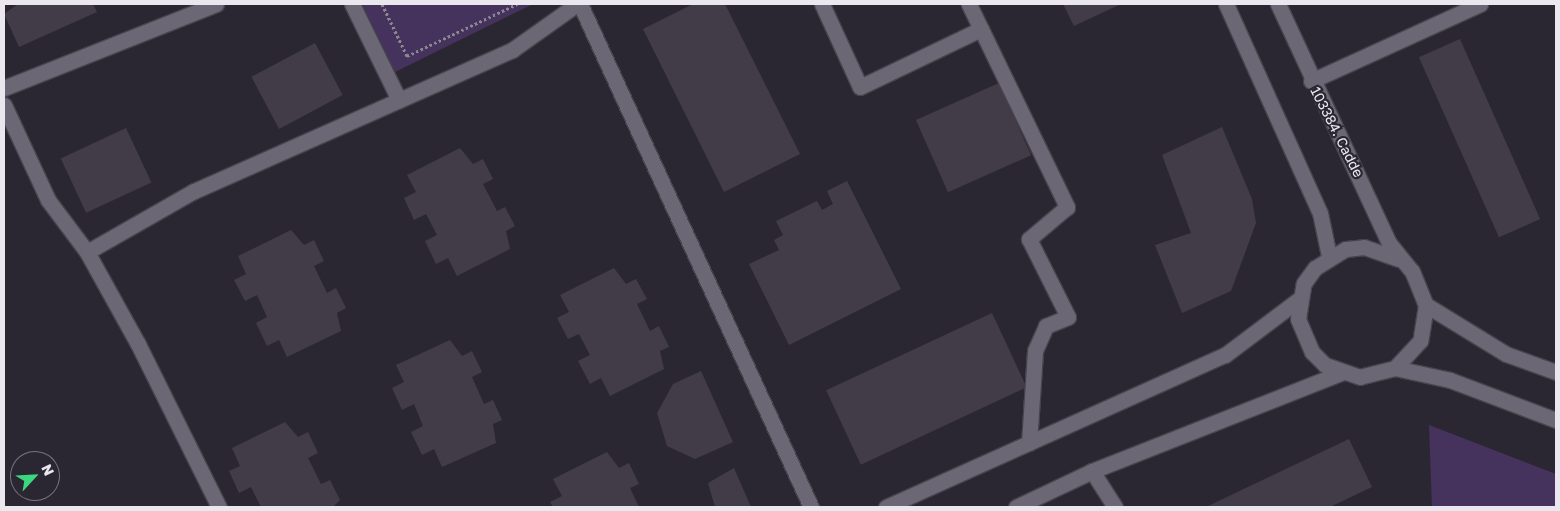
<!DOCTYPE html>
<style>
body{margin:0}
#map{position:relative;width:1560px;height:511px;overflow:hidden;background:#2b2732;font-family:"Golos Text",sans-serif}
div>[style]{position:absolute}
.green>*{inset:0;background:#46335d}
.building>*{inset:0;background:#413c48;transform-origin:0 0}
.path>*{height:3px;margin-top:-1.5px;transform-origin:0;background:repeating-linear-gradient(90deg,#8c8891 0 2.5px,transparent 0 5px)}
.roads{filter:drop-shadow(1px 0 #47444d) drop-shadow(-1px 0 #47444d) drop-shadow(0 1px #47444d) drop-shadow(0 -1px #47444d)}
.minor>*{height:15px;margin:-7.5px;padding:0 7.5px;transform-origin:7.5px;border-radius:7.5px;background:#6c6774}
span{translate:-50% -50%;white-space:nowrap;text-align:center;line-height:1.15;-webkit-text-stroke:4.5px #2b2732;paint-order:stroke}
.street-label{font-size:14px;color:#eae7ee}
.frame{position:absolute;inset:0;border:5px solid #eae7ee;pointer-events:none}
.north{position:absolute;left:10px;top:451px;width:50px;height:50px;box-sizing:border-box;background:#2b2732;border:1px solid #77747d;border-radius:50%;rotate:65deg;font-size:14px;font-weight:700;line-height:20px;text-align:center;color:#eae7ee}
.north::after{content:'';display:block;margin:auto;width:18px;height:22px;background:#3ad77f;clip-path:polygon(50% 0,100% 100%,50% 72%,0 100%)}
</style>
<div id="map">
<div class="green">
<div style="clip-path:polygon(362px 4px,533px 4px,395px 72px)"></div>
<div style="clip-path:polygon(1429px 425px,1556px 474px,1556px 507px,1432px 507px)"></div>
</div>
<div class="building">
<div style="clip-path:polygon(18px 4px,93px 4px,97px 12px,19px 47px,4px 14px)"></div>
<div style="clip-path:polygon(693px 4px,725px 4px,800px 154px,724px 192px,643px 29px)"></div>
<div style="clip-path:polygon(1063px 4px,1121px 4px,1074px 26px)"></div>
<div style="left:1460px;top:39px;width:197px;height:45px;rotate:66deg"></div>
<div style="left:315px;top:43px;width:59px;height:72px;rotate:62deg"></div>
<div style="left:999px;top:83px;width:79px;height:91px;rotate:66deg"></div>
<div style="clip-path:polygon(1222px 127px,1252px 199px,1256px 223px,1231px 291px,1182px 313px,1155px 245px,1191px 233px,1162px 155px)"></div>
<div style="left:126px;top:128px;width:60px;height:72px;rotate:65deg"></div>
<div style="clip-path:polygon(460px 148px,473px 164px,483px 159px,493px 179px,483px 184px,497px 211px,505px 207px,515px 226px,506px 231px,510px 249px,457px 276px,448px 258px,436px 264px,425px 241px,437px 235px,426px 214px,414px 220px,404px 198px,416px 192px,407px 175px)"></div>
<div style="clip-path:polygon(847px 181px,901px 289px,789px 345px,749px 264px,779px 250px,774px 240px,783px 235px,776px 221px,817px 201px,822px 210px,833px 204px,827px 191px)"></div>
<div style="clip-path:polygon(291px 230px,304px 245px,314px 240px,324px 261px,314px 266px,327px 293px,336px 288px,346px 308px,337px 313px,341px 331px,287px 357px,279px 340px,267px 346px,256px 323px,267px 317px,257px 295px,245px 301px,234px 280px,246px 274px,238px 256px)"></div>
<div style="clip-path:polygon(614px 268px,626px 284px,636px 279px,647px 299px,637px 304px,650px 331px,659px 326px,669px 347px,660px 351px,664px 369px,610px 396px,601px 378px,590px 384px,578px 361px,590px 355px,579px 334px,568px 339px,557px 318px,569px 312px,560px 295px)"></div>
<div style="left:992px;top:313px;width:82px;height:183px;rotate:65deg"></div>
<div style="clip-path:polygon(450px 340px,462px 356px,472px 351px,482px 372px,472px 377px,484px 404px,493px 400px,502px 420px,493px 424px,496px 443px,442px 467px,434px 449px,422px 455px,411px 432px,423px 426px,414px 404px,402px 410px,392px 388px,404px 382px,396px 365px)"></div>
<div style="clip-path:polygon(701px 371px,733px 442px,695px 459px,667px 446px,657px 413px,673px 384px)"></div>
<div style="clip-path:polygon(285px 422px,298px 437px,308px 432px,318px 453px,308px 458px,321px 484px,330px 480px,340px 500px,333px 507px,261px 507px,251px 487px,239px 493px,229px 471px,240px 466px,232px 448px)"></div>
<div style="clip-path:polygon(1349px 439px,1372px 487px,1330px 507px,1206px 507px)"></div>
<div style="clip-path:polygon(607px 452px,619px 468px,629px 463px,639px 484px,630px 488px,639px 507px,553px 507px,550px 502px,562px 496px,553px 479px)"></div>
<div style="clip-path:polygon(734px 468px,751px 507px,715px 507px,708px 483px)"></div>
</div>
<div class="path">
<div style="left:382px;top:4px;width:58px;rotate:64.3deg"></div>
<div style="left:407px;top:56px;width:122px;rotate:-25.3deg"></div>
</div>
<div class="roads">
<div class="minor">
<div style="left:352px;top:4px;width:107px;rotate:63.9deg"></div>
<div style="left:580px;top:4px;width:554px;rotate:65.33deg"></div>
<div style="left:822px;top:4px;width:91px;rotate:65.4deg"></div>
<div style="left:860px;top:87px;width:134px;rotate:-25.6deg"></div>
<div style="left:981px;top:29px;width:28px;rotate:-116deg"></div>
<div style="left:1226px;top:4px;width:229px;rotate:65.8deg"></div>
<div style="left:1320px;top:213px;width:44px;rotate:78.2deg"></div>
<div style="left:1278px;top:4px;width:264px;rotate:65.1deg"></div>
<div style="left:1389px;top:243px;width:36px;rotate:51deg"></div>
<div style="left:1412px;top:271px;width:37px;rotate:68deg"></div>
<div style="left:1426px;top:305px;width:36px;rotate:99deg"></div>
<div style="left:1420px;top:341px;width:37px;rotate:133deg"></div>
<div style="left:1395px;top:368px;width:36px;rotate:166deg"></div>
<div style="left:1360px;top:377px;width:37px;rotate:-161deg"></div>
<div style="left:1325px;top:365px;width:18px;rotate:-135deg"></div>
<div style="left:1312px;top:352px;width:36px;rotate:-113deg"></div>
<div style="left:1298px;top:319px;width:36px;rotate:-81deg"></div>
<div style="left:1304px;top:283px;width:19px;rotate:-54deg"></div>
<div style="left:1315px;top:268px;width:36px;rotate:-32deg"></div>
<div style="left:1346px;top:249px;width:18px;rotate:-6deg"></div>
<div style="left:1364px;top:247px;width:37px;rotate:19deg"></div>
<div style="left:981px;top:29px;width:198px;rotate:64.2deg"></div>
<div style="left:1067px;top:207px;width:50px;rotate:139.9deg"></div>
<div style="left:1029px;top:239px;width:87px;rotate:63.4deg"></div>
<div style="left:1068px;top:317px;width:24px;rotate:158deg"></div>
<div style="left:1046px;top:326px;width:27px;rotate:114deg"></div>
<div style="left:1035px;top:351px;width:92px;rotate:93.7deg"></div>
<div style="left:1311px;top:81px;width:186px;rotate:-24.5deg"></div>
<div style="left:4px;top:88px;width:228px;rotate:-21.6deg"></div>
<div style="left:4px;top:105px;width:105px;rotate:65.1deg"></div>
<div style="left:48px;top:200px;width:65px;rotate:53.1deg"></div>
<div style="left:87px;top:252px;width:105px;rotate:61deg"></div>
<div style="left:138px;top:344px;width:182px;rotate:63.6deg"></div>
<div style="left:87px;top:252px;width:123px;rotate:-29.7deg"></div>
<div style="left:194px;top:191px;width:348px;rotate:-23.9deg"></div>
<div style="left:512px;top:50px;width:80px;rotate:-35.3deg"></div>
<div style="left:1426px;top:305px;width:94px;rotate:31.5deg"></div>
<div style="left:1506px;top:354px;width:53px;rotate:19.8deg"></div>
<div style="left:1395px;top:368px;width:56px;rotate:12.3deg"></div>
<div style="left:1450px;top:380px;width:113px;rotate:20.7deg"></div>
<div style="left:1092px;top:471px;width:43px;rotate:57.4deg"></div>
<div style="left:886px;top:507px;width:372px;rotate:-24.2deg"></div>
<div style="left:1225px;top:355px;width:91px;rotate:-37deg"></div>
<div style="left:1016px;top:507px;width:84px;rotate:-25.3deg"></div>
<div style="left:1092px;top:471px;width:268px;rotate:-21.5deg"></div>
</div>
</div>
<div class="street-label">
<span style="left:1337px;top:132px;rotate:63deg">103384. Cadde</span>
</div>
<div class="frame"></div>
<div class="north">N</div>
</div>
